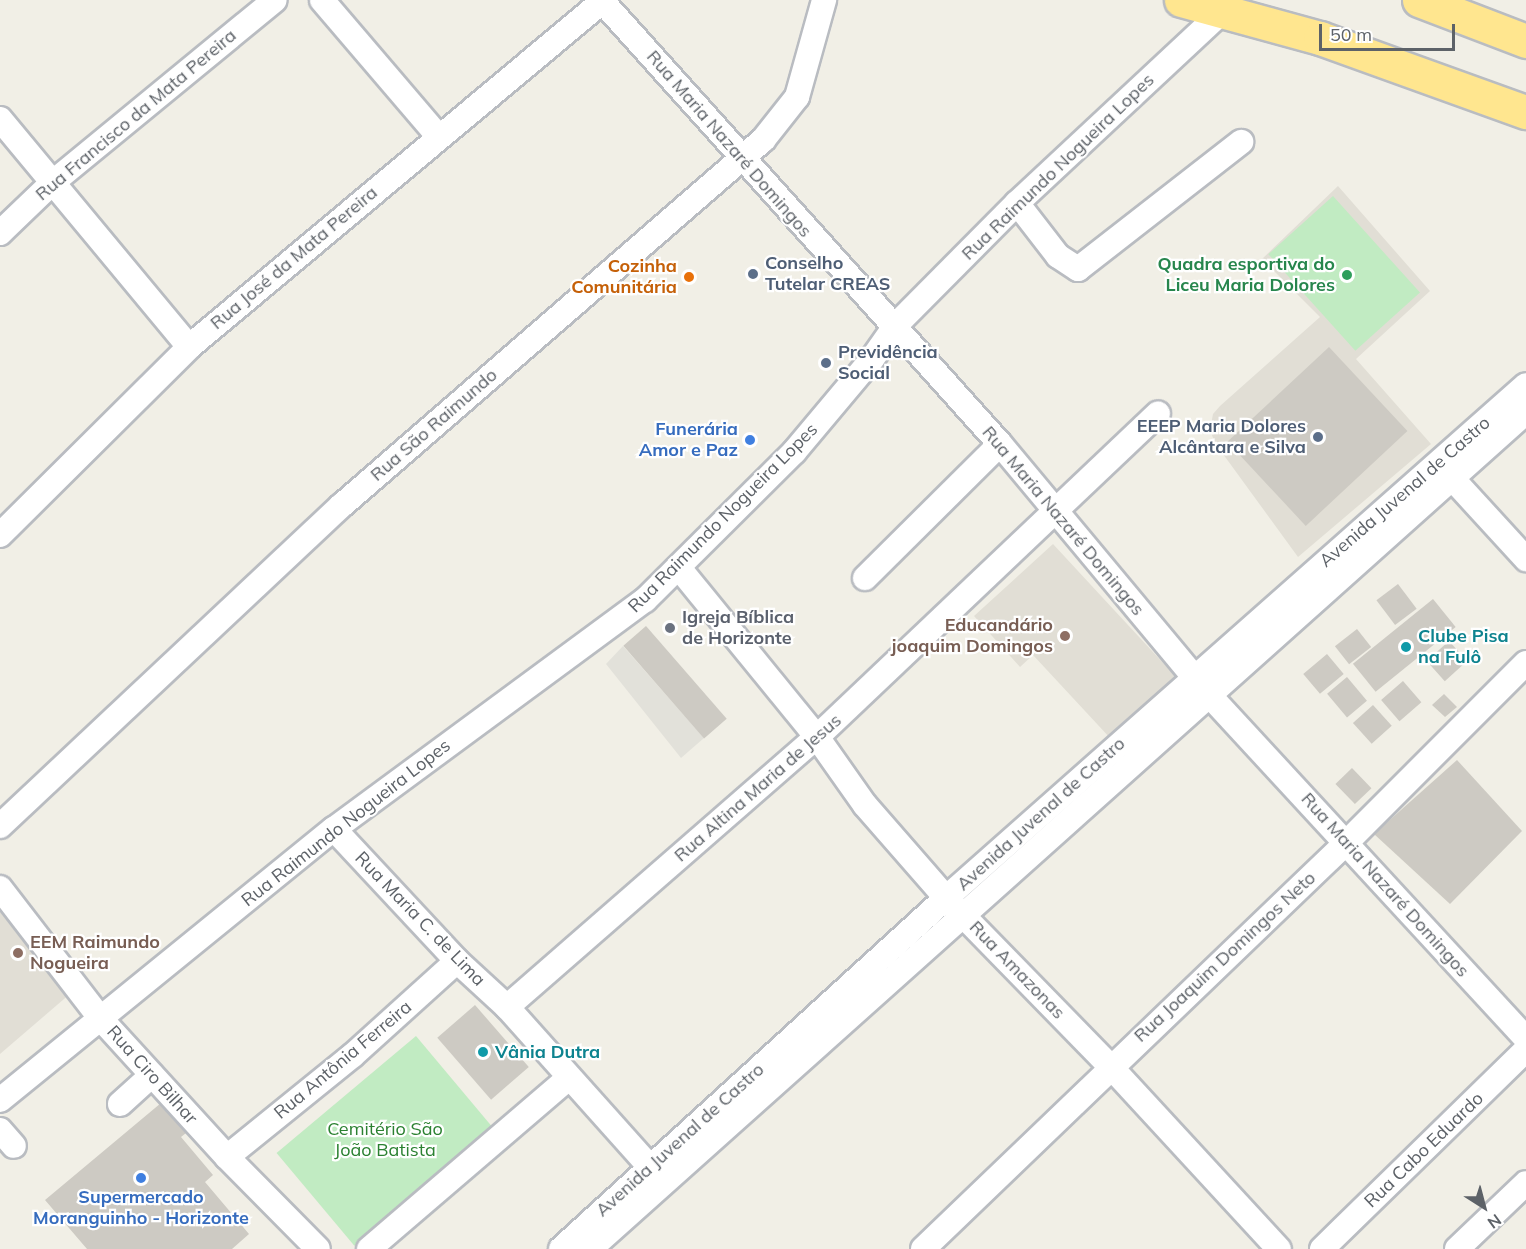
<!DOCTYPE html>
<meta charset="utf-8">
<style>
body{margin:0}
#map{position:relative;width:1526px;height:1249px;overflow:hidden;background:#f1efe6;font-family:Mulish,sans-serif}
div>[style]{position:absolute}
.industrial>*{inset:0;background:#e2e1da}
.education>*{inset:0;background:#e1ded5}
.green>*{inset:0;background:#c1ebc2;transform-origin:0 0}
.building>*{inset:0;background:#cdcac3;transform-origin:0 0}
.roads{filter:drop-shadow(2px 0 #b9bcc1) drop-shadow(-2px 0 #b9bcc1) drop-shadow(0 2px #b9bcc1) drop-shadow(0 -2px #b9bcc1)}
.minor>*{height:24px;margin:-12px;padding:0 12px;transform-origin:12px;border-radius:12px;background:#fff}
.highway>*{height:33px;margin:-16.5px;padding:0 16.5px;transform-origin:16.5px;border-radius:16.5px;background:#ffe68f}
.dots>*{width:16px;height:16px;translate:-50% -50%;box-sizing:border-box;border:3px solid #fff;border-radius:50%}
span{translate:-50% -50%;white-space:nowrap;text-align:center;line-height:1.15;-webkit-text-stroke:4.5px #fff;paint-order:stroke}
.street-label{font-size:18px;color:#5d6268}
.service-label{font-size:18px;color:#4e5e75;font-weight:700}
.left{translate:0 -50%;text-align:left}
.right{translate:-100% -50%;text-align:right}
.leisure-label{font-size:18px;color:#27864d;font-weight:700}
.food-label{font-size:18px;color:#c56008;font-weight:700}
.shop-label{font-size:18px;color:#366cbe;font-weight:700}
.worship-label{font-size:18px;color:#5b616d;font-weight:700}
.education-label{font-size:18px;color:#785e54;font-weight:700}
.culture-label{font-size:18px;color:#0d838f;font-weight:700}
.park-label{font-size:18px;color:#2b8131}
.north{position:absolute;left:1454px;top:1177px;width:60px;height:60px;-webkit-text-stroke:4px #fff;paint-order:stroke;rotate:144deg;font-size:16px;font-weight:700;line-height:24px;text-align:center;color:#5d6268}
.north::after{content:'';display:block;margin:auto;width:21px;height:27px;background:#5d6268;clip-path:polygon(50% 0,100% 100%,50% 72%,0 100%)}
.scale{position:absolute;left:1319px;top:24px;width:136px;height:27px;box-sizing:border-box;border:3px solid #5d6268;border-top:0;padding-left:8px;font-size:18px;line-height:21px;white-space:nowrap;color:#5d6268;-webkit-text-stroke:4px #fff;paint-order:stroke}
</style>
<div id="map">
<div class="industrial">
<div style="clip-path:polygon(623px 646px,704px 738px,681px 758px,606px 664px)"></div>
</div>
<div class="education">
<div style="clip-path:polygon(1338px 186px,1430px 291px,1356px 359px,1431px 444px,1298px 557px,1215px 443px,1210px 430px,1213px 414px,1220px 406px,1320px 317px,1262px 259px)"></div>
<div style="clip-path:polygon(1053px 544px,1177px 678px,1111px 739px,1033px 655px,1020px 667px,974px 616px)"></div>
<div style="clip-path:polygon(0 912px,71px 993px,0 1054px)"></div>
</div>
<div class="green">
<div style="left:1333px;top:196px;width:130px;height:87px;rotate:48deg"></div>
<div style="left:416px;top:1036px;width:121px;height:182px;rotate:50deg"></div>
</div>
<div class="building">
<div style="left:1329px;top:347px;width:115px;height:139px;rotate:47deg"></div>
<div style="left:1398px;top:584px;width:31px;height:27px;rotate:53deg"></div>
<div style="left:1433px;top:599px;width:36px;height:103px;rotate:51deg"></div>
<div style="left:646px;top:626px;width:123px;height:30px;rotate:49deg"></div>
<div style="left:1357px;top:629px;width:23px;height:28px;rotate:52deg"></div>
<div style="left:1449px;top:641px;width:27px;height:30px;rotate:48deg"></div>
<div style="left:1327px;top:654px;width:26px;height:31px;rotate:50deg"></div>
<div style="left:1347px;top:677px;width:31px;height:26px;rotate:50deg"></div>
<div style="left:1403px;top:681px;width:28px;height:29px;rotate:49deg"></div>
<div style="clip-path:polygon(1444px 694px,1457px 707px,1445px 717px,1432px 705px)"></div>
<div style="left:1373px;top:705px;width:28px;height:27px;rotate:48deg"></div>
<div style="clip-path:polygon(1457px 760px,1522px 831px,1450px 904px,1374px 834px)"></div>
<div style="left:1352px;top:768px;width:28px;height:23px;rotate:46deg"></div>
<div style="left:475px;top:1005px;width:82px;height:50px;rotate:49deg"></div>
<div style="clip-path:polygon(161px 1103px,186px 1133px,181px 1137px,213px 1175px,205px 1182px,249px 1234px,232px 1249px,87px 1249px,45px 1200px)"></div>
</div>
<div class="roads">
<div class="minor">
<div style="left:322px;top:0;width:179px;rotate:49.5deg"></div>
<div style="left:602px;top:1px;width:596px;rotate:48.06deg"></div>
<div style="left:1000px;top:444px;width:328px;rotate:50.2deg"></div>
<div style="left:1210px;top:696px;width:466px;rotate:47.3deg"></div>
<div style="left:0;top:119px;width:296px;rotate:50.3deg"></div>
<div style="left:1017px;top:203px;width:67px;rotate:52.3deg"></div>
<div style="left:1058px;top:256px;width:24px;rotate:33deg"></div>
<div style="left:1078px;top:269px;width:207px;rotate:-37.9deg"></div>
<div style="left:0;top:233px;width:72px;rotate:-43.9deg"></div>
<div style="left:52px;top:183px;width:288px;rotate:-39.4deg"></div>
<div style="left:1450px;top:476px;width:113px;rotate:47.5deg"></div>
<div style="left:0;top:535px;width:267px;rotate:-44.8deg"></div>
<div style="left:189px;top:347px;width:541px;rotate:-39.9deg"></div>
<div style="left:679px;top:568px;width:218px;rotate:50.8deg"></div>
<div style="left:817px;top:737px;width:83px;rotate:54.8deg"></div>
<div style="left:865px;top:805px;width:123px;rotate:48.9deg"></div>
<div style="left:946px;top:898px;width:235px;rotate:45.7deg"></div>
<div style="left:1110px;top:1066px;width:249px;rotate:47.3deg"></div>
<div style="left:865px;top:578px;width:190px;rotate:-44.8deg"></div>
<div style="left:0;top:826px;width:468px;rotate:-43.2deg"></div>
<div style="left:341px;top:506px;width:559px;rotate:-40.94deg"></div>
<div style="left:763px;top:140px;width:55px;rotate:-51.7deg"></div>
<div style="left:797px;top:97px;width:101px;rotate:-74.4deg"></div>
<div style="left:334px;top:829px;width:180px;rotate:47deg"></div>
<div style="left:457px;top:961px;width:68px;rotate:42.6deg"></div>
<div style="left:507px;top:1007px;width:215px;rotate:48.2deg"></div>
<div style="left:0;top:888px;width:165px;rotate:52.4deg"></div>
<div style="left:101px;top:1019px;width:187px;rotate:47.6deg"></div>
<div style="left:227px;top:1157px;width:129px;rotate:45.3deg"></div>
<div style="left:507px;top:1007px;width:411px;rotate:-41.1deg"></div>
<div style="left:817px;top:737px;width:470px;rotate:-43.5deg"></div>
<div style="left:0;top:1100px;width:430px;rotate:-39.1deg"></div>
<div style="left:334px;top:829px;width:386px;rotate:-36.4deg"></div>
<div style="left:645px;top:600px;width:210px;rotate:-44.8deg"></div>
<div style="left:794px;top:452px;width:121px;rotate:-50deg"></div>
<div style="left:872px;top:359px;width:39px;rotate:-55deg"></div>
<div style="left:894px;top:327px;width:175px;rotate:-45.2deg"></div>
<div style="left:1017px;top:203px;width:282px;rotate:-43deg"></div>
<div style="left:120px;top:1104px;width:43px;rotate:-42.2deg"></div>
<div style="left:0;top:1130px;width:21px;rotate:49deg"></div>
<div style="left:227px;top:1157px;width:162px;rotate:-39deg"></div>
<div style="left:353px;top:1055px;width:140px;rotate:-42.1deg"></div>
<div style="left:369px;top:1249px;width:261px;rotate:-40.6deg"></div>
<div style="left:561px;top:1249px;width:521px;rotate:-42.36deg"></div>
<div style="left:946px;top:898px;width:774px;rotate:-41.49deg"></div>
<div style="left:590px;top:1249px;width:1256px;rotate:-41.8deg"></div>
<div style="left:923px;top:1249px;width:588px;rotate:-43.83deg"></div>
<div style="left:1347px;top:842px;width:253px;rotate:-45deg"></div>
<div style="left:1322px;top:1249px;width:285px;rotate:-44.3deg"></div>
<div style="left:1457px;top:1249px;width:95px;rotate:-43.7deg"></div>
</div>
<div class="highway">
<div style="left:1181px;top:0;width:144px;rotate:15.3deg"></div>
<div style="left:1320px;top:38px;width:219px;rotate:19.8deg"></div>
<div style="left:1419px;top:0;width:115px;rotate:21deg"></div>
</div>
</div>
<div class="dots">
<div style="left:753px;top:274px;background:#5c6f8a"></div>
<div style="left:1347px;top:275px;background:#2e9e5b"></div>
<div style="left:689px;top:277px;background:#e8710a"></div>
<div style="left:826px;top:363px;background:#5c6f8a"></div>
<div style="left:1318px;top:437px;background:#5c6f8a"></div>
<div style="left:750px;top:440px;background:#3f7fe0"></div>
<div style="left:670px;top:628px;background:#6b7280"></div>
<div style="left:1065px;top:636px;background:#8d6e63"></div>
<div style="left:1406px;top:647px;background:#0f9aa8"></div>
<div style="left:18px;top:953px;background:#8d6e63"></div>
<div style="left:483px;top:1052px;background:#0f9aa8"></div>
<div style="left:141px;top:1178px;background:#3f7fe0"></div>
</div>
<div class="street-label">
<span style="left:136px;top:115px;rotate:-40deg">Rua Francisco da Mata Pereira</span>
<span style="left:729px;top:144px;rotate:49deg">Rua Maria Nazaré Domingos</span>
<span style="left:1058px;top:167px;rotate:-44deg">Rua Raimundo Nogueira Lopes</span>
<span style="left:294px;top:258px;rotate:-40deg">Rua José da Mata Pereira</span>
<span style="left:434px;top:425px;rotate:-41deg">Rua São Raimundo</span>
<span style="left:1405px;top:492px;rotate:-41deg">Avenida Juvenal de Castro</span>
<span style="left:723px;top:518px;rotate:-45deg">Rua Raimundo Nogueira Lopes</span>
<span style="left:1063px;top:521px;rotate:50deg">Rua Maria Nazaré Domingos</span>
<span style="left:758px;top:788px;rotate:-41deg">Rua Altina Maria de Jesus</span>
<span style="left:1041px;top:814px;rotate:-42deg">Avenida Juvenal de Castro</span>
<span style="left:346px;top:823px;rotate:-38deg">Rua Raimundo Nogueira Lopes</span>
<span style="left:1385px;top:885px;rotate:48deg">Rua Maria Nazaré Domingos</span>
<span style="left:420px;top:919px;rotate:46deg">Rua Maria C. de Lima</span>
<span style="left:1225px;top:957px;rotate:-43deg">Rua Joaquim Domingos Neto</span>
<span style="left:1017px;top:970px;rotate:46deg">Rua Amazonas</span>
<span style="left:343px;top:1060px;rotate:-40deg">Rua Antônia Ferreira</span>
<span style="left:152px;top:1075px;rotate:48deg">Rua Ciro Bilhar</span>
<span style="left:680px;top:1140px;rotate:-42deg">Avenida Juvenal de Castro</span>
<span style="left:1424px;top:1150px;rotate:-44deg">Rua Cabo Eduardo</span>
</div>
<div class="service-label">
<span class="left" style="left:765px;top:274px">Conselho<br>Tutelar CREAS</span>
<span class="left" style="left:838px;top:363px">Previdência<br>Social</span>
<span class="right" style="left:1306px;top:437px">EEEP Maria Dolores<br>Alcântara e Silva</span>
</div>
<div class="leisure-label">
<span class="right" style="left:1335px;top:275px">Quadra esportiva do<br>Liceu Maria Dolores</span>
</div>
<div class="food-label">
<span class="right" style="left:677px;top:277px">Cozinha<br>Comunitária</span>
</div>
<div class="shop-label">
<span class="right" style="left:738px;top:440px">Funerária<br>Amor e Paz</span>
<span style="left:141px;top:1208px">Supermercado<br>Moranguinho - Horizonte</span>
</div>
<div class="worship-label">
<span class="left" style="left:682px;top:628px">Igreja Bíblica<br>de Horizonte</span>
</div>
<div class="education-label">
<span class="right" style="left:1053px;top:636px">Educandário<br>joaquim Domingos</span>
<span class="left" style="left:30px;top:953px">EEM Raimundo<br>Nogueira</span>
</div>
<div class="culture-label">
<span class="left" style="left:1418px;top:647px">Clube Pisa<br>na Fulô</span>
<span class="left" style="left:495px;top:1052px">Vânia Dutra</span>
</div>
<div class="park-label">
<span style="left:385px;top:1140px">Cemitério São<br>João Batista</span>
</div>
<div class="north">N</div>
<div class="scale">50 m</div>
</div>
